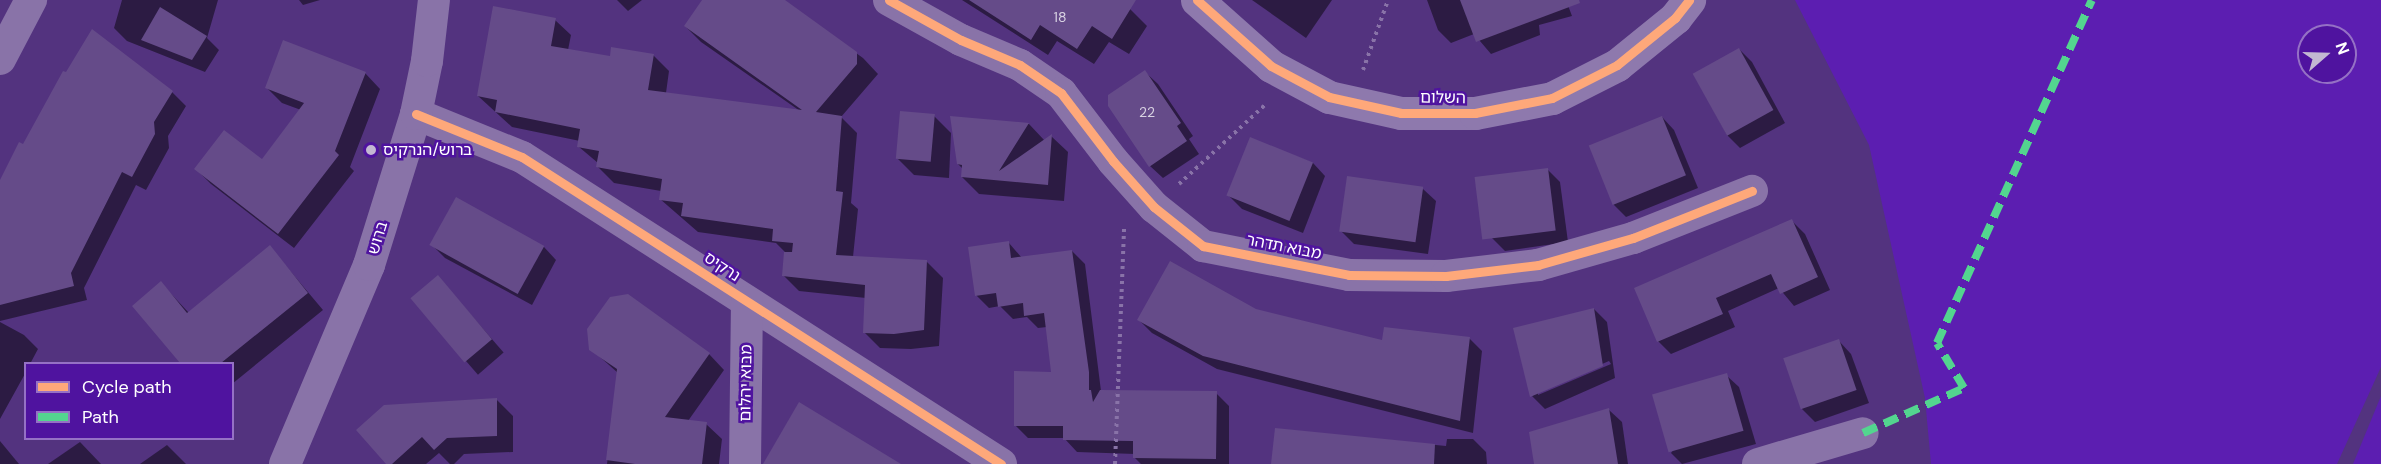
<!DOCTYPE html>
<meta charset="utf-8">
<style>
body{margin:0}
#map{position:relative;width:2381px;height:464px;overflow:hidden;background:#53337f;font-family:"DM Sans","Noto Sans Hebrew",sans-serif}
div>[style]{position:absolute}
.green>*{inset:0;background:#5c1eb1}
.shadow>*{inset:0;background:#0007;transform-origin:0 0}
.building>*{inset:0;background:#654b89;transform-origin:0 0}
.path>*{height:4px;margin-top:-2px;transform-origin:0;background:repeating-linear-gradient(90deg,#8973a8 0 3px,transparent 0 7.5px)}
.street>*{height:32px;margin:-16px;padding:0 16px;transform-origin:16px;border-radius:16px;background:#8973a8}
.secondary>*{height:33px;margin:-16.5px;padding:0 16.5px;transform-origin:16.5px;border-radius:16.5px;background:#8e79ad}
.quiet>*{height:8px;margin-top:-4px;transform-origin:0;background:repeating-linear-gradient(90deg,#53d58f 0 15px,transparent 0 23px)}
.cycleway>*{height:9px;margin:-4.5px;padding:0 4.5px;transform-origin:4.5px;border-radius:4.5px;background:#fea87a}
.dots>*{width:16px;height:16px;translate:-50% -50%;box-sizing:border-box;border:3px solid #4f139f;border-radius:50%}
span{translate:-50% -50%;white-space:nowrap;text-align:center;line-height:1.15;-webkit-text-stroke:5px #4f139f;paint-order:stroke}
.number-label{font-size:14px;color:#d8d2e2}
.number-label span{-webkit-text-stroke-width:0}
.street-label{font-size:16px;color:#fff}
.poi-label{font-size:16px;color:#fff}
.left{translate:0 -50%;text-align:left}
.legend{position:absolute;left:24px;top:362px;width:210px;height:78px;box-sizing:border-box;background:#4f139f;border:2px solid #9571c5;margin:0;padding:8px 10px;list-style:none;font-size:18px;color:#fff}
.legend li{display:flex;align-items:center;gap:12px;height:30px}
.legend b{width:30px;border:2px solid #9571c5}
.north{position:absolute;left:2297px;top:24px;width:60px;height:60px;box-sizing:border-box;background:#4f139f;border:2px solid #9571c5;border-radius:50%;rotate:70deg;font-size:16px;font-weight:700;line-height:24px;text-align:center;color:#fff}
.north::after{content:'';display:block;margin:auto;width:21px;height:27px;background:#c3b8d2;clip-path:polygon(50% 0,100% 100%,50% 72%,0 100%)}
</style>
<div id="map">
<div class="green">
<div style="clip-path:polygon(evenodd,1795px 0,2381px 0,2381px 367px,2337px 464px,1931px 464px,1925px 398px,1869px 145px,1795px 0,2309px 36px,2345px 36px,2345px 72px,2309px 72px,2309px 36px)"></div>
<div style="clip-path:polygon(2381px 396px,2381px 464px,2353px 464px)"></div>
</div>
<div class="shadow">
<div style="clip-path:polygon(122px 0,218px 0,207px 38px,219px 50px,205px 72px,127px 41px,114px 28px)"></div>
<div style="clip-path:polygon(299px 0,320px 0,303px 5px)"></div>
<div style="clip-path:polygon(617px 0,642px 0,628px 11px)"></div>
<div style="clip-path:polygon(704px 0,782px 0,863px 58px,878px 74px,841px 117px,857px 133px,851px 203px,858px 209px,853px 257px,927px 262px,943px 278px,939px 346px,911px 349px,880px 348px,864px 332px,866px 298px,799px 291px,783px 275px,785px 252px,776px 243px,698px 232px,660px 199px,661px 191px,614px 183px,598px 167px,598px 163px,579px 147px,580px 141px,512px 127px,478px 96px,555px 20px,571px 35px,568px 50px,611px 58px,653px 55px,669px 71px,666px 93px,800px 111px,701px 42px,685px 26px)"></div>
<div style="clip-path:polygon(962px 0,1115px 0,1130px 9px,1147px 26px,1129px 54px,1109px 42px,1094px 64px,1057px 41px,1048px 55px)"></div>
<div style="clip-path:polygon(1252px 0,1332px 0,1306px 38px)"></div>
<div style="clip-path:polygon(1427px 0,1566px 0,1572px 16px,1539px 25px,1540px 35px,1491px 54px,1474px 34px,1451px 43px,1438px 30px)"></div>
<div style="clip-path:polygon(1739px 49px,1752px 62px,1785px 123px,1740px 148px,1727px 135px,1694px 74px)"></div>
<div style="clip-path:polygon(1145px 72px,1158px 84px,1193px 136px,1189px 139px,1199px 154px,1163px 178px,1150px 166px)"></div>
<div style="clip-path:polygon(365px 73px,380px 89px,350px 167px,354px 171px,294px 248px,211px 184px,196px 169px,262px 161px,301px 110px,282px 103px,267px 88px)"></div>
<div style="clip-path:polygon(172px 92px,186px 106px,168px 136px,169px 148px,146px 190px,136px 185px,84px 288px,87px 300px,0 321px,0 183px,23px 146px)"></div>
<div style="clip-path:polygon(934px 116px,951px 133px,949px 178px,914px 175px,897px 158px)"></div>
<div style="clip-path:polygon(952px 117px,1029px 124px,1045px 141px,1051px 136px,1068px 152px,1064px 201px,979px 194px,962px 177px,963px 169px,958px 164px)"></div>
<div style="clip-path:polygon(1662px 117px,1674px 130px,1698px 188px,1626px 217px,1613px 204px)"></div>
<div style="clip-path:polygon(1251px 139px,1313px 163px,1325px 176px,1303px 233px,1242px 209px,1229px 196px)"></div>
<div style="clip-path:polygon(1547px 169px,1560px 182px,1568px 242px,1505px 251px,1492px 238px)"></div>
<div style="clip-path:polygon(1423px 189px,1436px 201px,1428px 254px,1354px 244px,1341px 231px)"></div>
<div style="clip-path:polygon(1792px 221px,1805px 234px,1830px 290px,1794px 306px,1779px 288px,1728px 311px,1735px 327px,1671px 354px,1658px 341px,1636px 289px)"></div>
<div style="clip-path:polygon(1009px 243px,1022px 258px,1072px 251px,1085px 264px,1101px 391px,1216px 393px,1229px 406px,1229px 464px,1141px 464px,1135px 458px,1135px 454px,1077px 452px,1064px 438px,1028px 438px,1015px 425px,1053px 373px,1047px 327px,1038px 328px,1027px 317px,1013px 319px,1000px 306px,989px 308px,976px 295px)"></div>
<div style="clip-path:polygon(432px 245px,544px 247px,556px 260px,532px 305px,445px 258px)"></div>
<div style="clip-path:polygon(270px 247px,323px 310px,232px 384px,232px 364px,182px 364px,134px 306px,161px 283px,189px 313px)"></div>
<div style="left:438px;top:277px;width:100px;height:34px;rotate:49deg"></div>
<div style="clip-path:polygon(evenodd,1594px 309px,1607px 322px,1615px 378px,1545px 409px,1532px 396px,1594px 309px,1609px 361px,1611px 364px,1538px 395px,1538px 392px,1609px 361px)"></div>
<div style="clip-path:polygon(1256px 310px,1383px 342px,1469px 338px,1482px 351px,1473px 433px,1217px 369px,1152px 333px,1139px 320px)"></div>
<div style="clip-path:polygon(0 322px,24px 335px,38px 349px,30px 364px,26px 364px,26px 372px,0 419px)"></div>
<div style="clip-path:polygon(1839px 341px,1851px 354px,1869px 403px,1815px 422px,1802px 409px,1785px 360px)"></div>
<div style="clip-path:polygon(591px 349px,709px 354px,724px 370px,688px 421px,706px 424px,722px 439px,719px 464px,607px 464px,618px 373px)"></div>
<div style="clip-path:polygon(1726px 375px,1739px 387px,1756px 444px,1682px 464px,1671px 453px)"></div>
<div style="clip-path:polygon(496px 399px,513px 416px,513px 452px,464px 454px,454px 464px,450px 464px,439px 453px,426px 464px,388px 464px,358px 430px)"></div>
<div style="clip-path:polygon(1609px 410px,1622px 422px,1628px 464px,1535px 464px)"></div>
<div style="clip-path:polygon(1277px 429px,1446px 446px,1447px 439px,1473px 439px,1486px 452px,1487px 464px,1273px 464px)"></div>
<div style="clip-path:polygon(0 441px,19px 464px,0 464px)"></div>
<div style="clip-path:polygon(80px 442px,101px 464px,48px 464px)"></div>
<div style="clip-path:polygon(167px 445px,186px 464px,140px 464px)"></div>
</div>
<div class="building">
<div style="clip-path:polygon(702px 0,785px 0,857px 52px,857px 64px,816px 112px,842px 116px,836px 191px,843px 192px,836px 255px,927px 260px,924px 330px,894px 334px,863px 333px,865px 285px,782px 276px,784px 252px,792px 252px,793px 243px,772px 241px,773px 229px,681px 216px,683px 203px,659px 200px,662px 179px,596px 167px,599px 151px,577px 147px,580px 129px,495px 112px,497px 100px,477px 96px,493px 6px,556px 18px,551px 46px,610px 56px,611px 47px,654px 54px,648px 90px,802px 110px,684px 26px)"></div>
<div style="clip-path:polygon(969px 0,1136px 0,1112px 39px,1092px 26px,1077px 49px,1040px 25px,1031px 40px)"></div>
<div style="clip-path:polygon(1460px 0,1579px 0,1580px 3px,1476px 42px)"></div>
<div style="clip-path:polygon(160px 7px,207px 36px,192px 60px,141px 40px)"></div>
<div style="clip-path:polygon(92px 29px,173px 91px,154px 122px,155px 134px,132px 177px,122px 172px,71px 273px,74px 286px,0 305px,0 180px,19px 142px,23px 144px,63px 71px,66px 72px)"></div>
<div style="clip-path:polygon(283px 40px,366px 72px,335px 151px,339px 155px,278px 234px,194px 169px,224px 130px,262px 159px,304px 103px,265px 88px)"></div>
<div style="left:1739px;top:48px;width:71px;height:53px;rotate:61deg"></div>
<div style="clip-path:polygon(1145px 70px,1181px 123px,1177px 126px,1187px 141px,1149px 167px,1108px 106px,1108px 95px)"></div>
<div style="left:900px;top:111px;width:35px;height:48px;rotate:5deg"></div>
<div style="clip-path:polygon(950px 116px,1029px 123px,999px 171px,1052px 134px,1048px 185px,961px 177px,962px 165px,957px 164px)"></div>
<div style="left:1662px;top:116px;width:64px;height:79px;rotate:68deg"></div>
<div style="left:1250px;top:137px;width:68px;height:63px;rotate:22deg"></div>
<div style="left:1548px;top:168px;width:63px;height:74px;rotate:83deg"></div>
<div style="left:1347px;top:176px;width:77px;height:56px;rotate:8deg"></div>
<div style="left:456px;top:197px;width:101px;height:55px;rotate:29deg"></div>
<div style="clip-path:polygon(1792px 219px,1818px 277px,1780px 294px,1771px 274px,1716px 298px,1723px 314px,1657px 342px,1634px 288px)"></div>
<div style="clip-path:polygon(1009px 241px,1011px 258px,1072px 250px,1089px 372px,1089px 390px,1091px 390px,1093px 402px,1100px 390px,1217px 391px,1216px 459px,1133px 458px,1133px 441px,1063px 440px,1063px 426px,1014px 426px,1014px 371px,1051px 372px,1044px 313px,1024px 316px,1023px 303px,998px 307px,996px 293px,975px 296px,968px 247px)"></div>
<div style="clip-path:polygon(270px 245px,308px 293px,221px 363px,180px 363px,132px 306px,161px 281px,187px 313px)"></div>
<div style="clip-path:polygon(1170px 261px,1256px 309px,1382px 340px,1384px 327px,1470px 337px,1460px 421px,1203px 356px,1137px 320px)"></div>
<div style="left:438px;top:275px;width:84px;height:36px;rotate:50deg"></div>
<div style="clip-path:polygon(628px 294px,710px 353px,665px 417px,707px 422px,702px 464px,635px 464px,606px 460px,617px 369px,589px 350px,587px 329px,610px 297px)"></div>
<div style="clip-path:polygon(1594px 308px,1603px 366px,1530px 397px,1513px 328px)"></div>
<div style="left:1839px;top:339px;width:54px;height:59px;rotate:71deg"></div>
<div style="left:1727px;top:373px;width:60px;height:78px;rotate:74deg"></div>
<div style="clip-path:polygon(497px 398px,497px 436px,447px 438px,434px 450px,422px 437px,392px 464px,386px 464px,356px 430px,384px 405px)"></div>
<div style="clip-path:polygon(799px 402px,901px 464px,763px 464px)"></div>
<div style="clip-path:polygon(1609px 408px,1618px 464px,1534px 464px,1529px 432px)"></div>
<div style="clip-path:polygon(1275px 428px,1435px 444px,1434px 464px,1271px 464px)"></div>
</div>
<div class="path">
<div style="left:1363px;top:70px;width:74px;rotate:-70.3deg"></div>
<div style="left:1179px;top:184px;width:118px;rotate:-42.6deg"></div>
<div style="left:1115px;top:464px;width:239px;rotate:-87.8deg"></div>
</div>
<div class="street">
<div style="left:889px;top:0;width:82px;rotate:29.1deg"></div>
<div style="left:961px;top:40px;width:64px;rotate:23deg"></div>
<div style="left:1020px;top:65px;width:50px;rotate:34.3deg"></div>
<div style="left:1061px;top:93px;width:86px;rotate:52.6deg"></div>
<div style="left:1113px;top:161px;width:62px;rotate:48.3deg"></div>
<div style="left:1154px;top:207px;width:63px;rotate:38.5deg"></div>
<div style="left:1203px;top:246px;width:149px;rotate:11.2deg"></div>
<div style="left:1349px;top:275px;width:97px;rotate:0.6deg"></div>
<div style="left:1446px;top:276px;width:93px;rotate:-6.8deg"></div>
<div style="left:1538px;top:265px;width:99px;rotate:-15.9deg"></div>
<div style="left:1633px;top:238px;width:128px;rotate:-21.6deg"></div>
<div style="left:0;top:59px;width:67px;rotate:-62.3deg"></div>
<div style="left:416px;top:114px;width:114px;rotate:22.1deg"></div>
<div style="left:522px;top:157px;width:569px;rotate:32.66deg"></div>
<div style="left:285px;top:464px;width:216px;rotate:-67.1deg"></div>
<div style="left:369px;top:265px;width:158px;rotate:-72.7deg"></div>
<div style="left:416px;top:114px;width:54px;rotate:-78.3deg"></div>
<div style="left:427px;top:61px;width:61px;rotate:-83.5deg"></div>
<div style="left:745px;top:464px;width:162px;rotate:-89.3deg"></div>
<div style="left:1758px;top:464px;width:109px;rotate:-16.4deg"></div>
</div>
<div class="secondary">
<div style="left:1197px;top:0;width:99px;rotate:41.7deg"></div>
<div style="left:1271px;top:66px;width:66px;rotate:28.1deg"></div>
<div style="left:1329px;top:97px;width:74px;rotate:12.5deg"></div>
<div style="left:1401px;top:113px;width:74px"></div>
<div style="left:1475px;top:113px;width:78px;rotate:-11deg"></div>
<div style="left:1552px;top:98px;width:73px;rotate:-26.9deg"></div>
<div style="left:1617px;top:65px;width:75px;rotate:-39deg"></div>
<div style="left:1675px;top:18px;width:23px;rotate:-52deg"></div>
</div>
<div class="quiet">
<div style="left:1863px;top:433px;width:111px;rotate:-24deg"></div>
<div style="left:1964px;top:388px;width:52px;rotate:-121deg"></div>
<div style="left:1937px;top:343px;width:376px;rotate:-65.7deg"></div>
</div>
<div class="cycleway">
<div style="left:889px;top:0;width:82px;rotate:29.1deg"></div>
<div style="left:961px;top:40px;width:64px;rotate:23deg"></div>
<div style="left:1020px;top:65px;width:50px;rotate:34.3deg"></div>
<div style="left:1061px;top:93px;width:86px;rotate:52.6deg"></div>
<div style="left:1113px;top:161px;width:62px;rotate:48.3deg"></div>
<div style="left:1154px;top:207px;width:63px;rotate:38.5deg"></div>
<div style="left:1203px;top:246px;width:149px;rotate:11.2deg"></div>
<div style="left:1349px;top:275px;width:97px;rotate:0.6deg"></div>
<div style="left:1446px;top:276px;width:93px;rotate:-6.8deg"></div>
<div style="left:1538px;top:265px;width:99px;rotate:-15.9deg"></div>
<div style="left:1633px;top:238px;width:128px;rotate:-21.6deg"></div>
<div style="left:1197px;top:0;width:99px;rotate:41.7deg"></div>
<div style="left:1271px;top:66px;width:66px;rotate:28.1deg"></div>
<div style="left:1329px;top:97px;width:74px;rotate:12.5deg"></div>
<div style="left:1401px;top:113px;width:74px"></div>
<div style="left:1475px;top:113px;width:78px;rotate:-11deg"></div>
<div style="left:1552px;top:98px;width:73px;rotate:-26.9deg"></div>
<div style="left:1617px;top:65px;width:75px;rotate:-39deg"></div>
<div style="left:1675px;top:18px;width:23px;rotate:-52deg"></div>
<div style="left:416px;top:114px;width:114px;rotate:22.1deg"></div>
<div style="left:522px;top:157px;width:569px;rotate:32.66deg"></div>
</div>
<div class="dots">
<div style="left:371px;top:150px;background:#c3b8d2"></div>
</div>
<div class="number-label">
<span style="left:1060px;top:17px">18</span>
<span style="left:1147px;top:112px">22</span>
</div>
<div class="street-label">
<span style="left:1443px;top:98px;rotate:1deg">השלום</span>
<span style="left:378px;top:238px;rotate:-73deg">ברוש</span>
<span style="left:1284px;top:247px;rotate:11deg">מבוא תדהר</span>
<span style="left:722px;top:267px;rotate:33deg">נרקיס</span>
<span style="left:746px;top:383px;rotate:-89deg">מבוא יהלום</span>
</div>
<div class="poi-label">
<span class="left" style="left:383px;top:150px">ברוש/הנרקיס</span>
</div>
<ul class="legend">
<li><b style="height:8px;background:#fea87a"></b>Cycle path</li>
<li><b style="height:8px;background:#53d58f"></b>Path</li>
</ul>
<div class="north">N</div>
</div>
